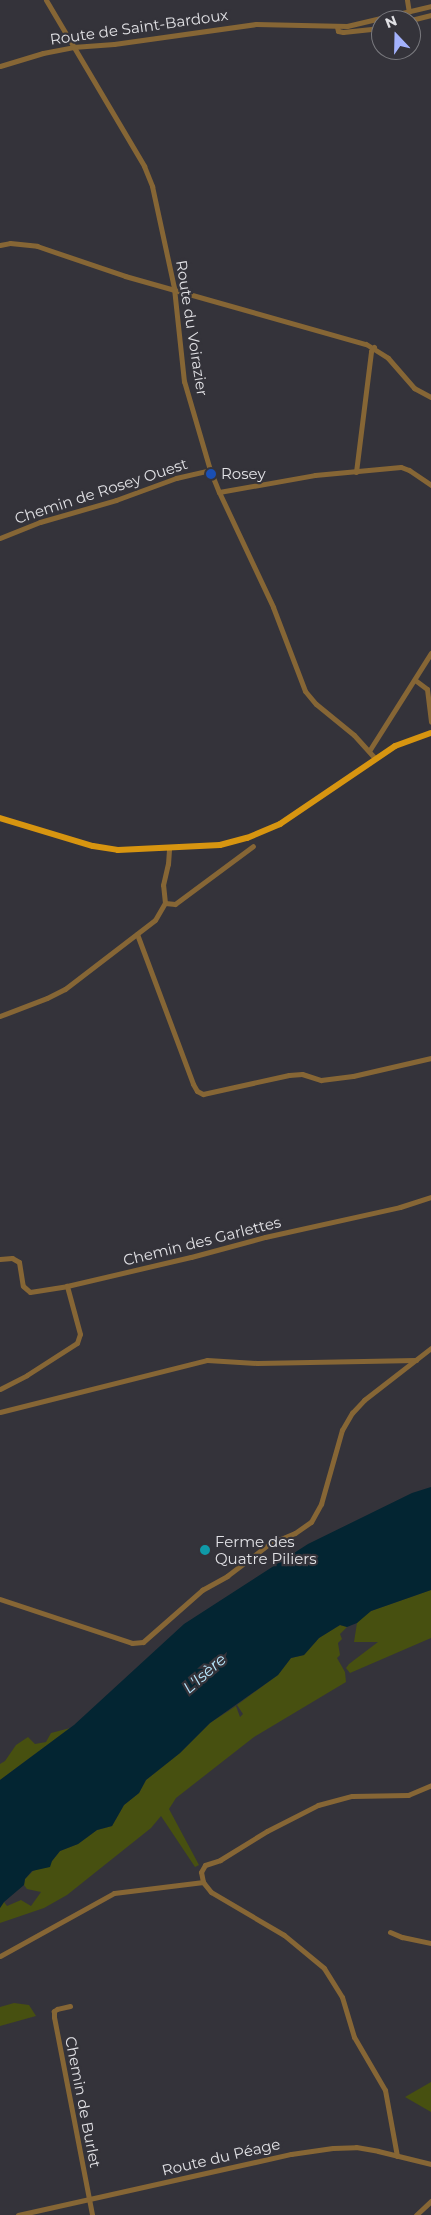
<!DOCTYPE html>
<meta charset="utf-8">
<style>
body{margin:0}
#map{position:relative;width:431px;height:2215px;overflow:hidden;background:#34333a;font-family:Montserrat,sans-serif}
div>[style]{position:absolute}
.green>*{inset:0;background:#475010}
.water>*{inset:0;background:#032532}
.minor>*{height:5px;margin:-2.5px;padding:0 2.5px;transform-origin:2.5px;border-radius:2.5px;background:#866635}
.major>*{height:6px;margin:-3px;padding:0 3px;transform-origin:3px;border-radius:3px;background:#d79510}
.dots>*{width:14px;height:14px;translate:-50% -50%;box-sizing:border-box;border:2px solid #34333a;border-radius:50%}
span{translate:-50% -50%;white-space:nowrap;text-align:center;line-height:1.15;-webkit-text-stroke:4.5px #34333a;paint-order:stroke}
.street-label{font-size:15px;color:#e1e1e5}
.poi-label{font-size:15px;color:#e1e1e5}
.left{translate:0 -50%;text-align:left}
.water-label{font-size:16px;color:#b8e7fd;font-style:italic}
.north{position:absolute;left:371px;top:10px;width:50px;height:50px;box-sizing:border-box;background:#34333a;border:1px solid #79797e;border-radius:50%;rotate:339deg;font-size:14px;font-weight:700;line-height:20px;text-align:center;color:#e1e1e5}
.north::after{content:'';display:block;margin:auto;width:18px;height:22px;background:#a3b2fd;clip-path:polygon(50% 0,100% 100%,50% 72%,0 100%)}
</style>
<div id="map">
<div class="green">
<div style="clip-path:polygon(431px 1590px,431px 1638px,350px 1673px,346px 1668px,349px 1664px,378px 1642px,354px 1642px,357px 1623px,362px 1617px,371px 1611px)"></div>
<div style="clip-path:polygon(340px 1625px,347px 1627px,340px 1634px,342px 1639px,338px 1643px,340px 1655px,337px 1658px,345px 1672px,346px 1682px,254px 1737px,176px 1798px,169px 1809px,199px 1865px,195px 1867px,161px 1816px,151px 1828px,67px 1895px,44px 1908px,0 1923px,0 1908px,4px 1902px,7px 1906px,21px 1900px,31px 1906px,41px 1892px,27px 1889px,24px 1885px,25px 1879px,33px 1871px,52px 1861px,60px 1851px,78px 1844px,97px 1830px,112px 1826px,124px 1805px,139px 1793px,146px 1780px,180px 1753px,210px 1723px,236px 1706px,240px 1717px,243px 1714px,237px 1705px,278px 1675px,291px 1658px,304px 1655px,319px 1638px)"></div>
<div style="clip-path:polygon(70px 1728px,0 1780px,0 1764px,5px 1761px,16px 1745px,28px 1737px,35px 1744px,46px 1742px,51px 1733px)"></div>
<div style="clip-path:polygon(14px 2003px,29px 2005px,36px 2016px,0 2026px,0 2007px)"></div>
<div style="clip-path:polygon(431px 2082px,431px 2112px,405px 2097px)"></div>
</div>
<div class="water">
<div style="clip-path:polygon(431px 1487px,431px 1590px,371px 1611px,357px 1623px,347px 1627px,340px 1625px,319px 1638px,304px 1655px,291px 1658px,278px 1675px,210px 1723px,180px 1753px,146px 1780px,139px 1793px,124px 1805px,112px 1826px,97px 1830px,78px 1844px,60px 1851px,52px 1861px,50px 1867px,32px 1871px,25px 1879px,24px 1885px,4px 1902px,0 1908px,0 1780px,74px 1725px,184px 1624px,308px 1544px,412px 1493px)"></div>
</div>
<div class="minor">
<div style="left:46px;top:0;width:193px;rotate:59.4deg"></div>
<div style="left:144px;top:166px;width:22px;rotate:68deg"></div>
<div style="left:152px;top:186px;width:104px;rotate:77.8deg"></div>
<div style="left:174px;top:288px;width:94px;rotate:83.9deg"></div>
<div style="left:184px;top:381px;width:93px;rotate:73.7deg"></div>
<div style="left:210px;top:470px;width:24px;rotate:68deg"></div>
<div style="left:219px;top:492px;width:127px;rotate:64.8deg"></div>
<div style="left:273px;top:607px;width:90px;rotate:69.1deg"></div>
<div style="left:305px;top:691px;width:17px;rotate:50deg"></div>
<div style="left:316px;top:704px;width:49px;rotate:39.2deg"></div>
<div style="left:354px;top:735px;width:31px;rotate:48deg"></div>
<div style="left:407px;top:0;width:12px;rotate:81deg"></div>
<div style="left:411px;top:20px;width:21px;rotate:-14deg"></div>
<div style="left:337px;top:27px;width:4px;rotate:76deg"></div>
<div style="left:338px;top:31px;width:5px;rotate:11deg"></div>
<div style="left:343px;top:32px;width:38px;rotate:-6deg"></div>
<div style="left:0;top:66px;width:45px;rotate:-16.8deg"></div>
<div style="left:43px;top:53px;width:31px;rotate:-11deg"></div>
<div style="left:73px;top:47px;width:41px;rotate:-4.2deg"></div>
<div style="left:114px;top:44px;width:143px;rotate:-8deg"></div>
<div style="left:256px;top:24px;width:91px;rotate:1.3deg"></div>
<div style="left:347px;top:26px;width:86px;rotate:-13.4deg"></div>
<div style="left:0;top:245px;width:10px;rotate:-11deg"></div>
<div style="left:10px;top:243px;width:27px;rotate:6deg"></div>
<div style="left:37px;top:246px;width:93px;rotate:18.8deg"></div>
<div style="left:125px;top:276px;width:250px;rotate:15.8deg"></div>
<div style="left:366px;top:344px;width:26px;rotate:32deg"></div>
<div style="left:388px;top:358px;width:40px;rotate:49deg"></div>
<div style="left:414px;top:388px;width:19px;rotate:28deg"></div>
<div style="left:356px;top:472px;width:122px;rotate:-82.9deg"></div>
<div style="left:371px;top:351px;width:5px;rotate:-53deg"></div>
<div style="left:219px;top:492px;width:97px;rotate:-10deg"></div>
<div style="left:315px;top:475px;width:86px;rotate:-5.3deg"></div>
<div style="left:401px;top:467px;width:9px;rotate:21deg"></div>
<div style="left:409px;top:470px;width:27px;rotate:34deg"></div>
<div style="left:0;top:538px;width:43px;rotate:-21.8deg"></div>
<div style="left:40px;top:522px;width:79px;rotate:-16.1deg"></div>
<div style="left:116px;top:500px;width:64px;rotate:-20.1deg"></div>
<div style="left:176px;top:478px;width:35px;rotate:-13deg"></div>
<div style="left:415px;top:680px;width:15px;rotate:37deg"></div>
<div style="left:427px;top:689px;width:33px;rotate:83deg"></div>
<div style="left:369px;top:751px;width:116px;rotate:-57.7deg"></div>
<div style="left:165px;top:903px;width:10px;rotate:6deg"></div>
<div style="left:175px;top:904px;width:97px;rotate:-36.6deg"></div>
<div style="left:137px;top:934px;width:160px;rotate:69.5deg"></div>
<div style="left:193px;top:1084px;width:8px;rotate:60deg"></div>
<div style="left:197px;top:1091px;width:7px;rotate:27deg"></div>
<div style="left:203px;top:1094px;width:88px;rotate:-12.5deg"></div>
<div style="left:289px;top:1075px;width:13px;rotate:-4deg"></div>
<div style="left:302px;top:1074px;width:20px;rotate:18deg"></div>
<div style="left:321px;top:1080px;width:32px;rotate:-7deg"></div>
<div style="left:353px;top:1076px;width:80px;rotate:-13deg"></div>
<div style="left:0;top:1016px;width:50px;rotate:-21deg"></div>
<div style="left:47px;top:998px;width:20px;rotate:-27deg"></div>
<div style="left:65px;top:989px;width:113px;rotate:-37.5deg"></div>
<div style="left:155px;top:920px;width:20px;rotate:-60deg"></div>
<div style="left:165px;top:903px;width:18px;rotate:-96deg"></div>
<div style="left:163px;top:885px;width:22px;rotate:-77deg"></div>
<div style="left:168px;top:864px;width:15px;rotate:-86deg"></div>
<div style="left:0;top:1259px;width:12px;rotate:-5deg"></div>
<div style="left:12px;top:1258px;width:8px;rotate:30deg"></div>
<div style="left:19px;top:1262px;width:24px;rotate:81deg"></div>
<div style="left:23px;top:1286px;width:9px;rotate:41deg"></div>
<div style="left:30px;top:1292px;width:37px;rotate:-9deg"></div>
<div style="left:67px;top:1286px;width:127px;rotate:-13.2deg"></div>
<div style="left:191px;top:1257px;width:77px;rotate:-15.1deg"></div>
<div style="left:265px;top:1237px;width:138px;rotate:-12.5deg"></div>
<div style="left:400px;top:1207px;width:33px;rotate:-18deg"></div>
<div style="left:0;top:1389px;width:30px;rotate:-27deg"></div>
<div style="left:27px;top:1375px;width:59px;rotate:-32.6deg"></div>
<div style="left:77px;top:1343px;width:9px;rotate:-72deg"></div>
<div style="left:80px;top:1334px;width:50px;rotate:-105.2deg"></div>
<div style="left:0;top:1412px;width:213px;rotate:-14.1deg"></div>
<div style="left:207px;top:1360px;width:50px;rotate:3.4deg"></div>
<div style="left:257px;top:1363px;width:159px;rotate:-1.1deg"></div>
<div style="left:0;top:1599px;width:139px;rotate:18.4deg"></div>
<div style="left:132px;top:1643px;width:11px;rotate:-5deg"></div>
<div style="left:143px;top:1642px;width:79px;rotate:-41.4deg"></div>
<div style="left:202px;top:1590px;width:29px;rotate:-29deg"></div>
<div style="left:227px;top:1576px;width:53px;rotate:-37.3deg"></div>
<div style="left:269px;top:1544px;width:28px;rotate:-23deg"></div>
<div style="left:295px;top:1533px;width:19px;rotate:-35deg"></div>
<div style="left:311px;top:1522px;width:21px;rotate:-61deg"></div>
<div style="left:321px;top:1504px;width:77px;rotate:-74.2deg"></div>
<div style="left:342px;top:1430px;width:20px;rotate:-60deg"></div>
<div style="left:352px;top:1413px;width:18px;rotate:-47deg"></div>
<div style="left:364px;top:1400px;width:85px;rotate:-37.8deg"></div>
<div style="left:390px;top:1932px;width:13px;rotate:23deg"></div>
<div style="left:402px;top:1937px;width:30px;rotate:12deg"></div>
<div style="left:0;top:1956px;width:130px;rotate:-28.9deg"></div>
<div style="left:114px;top:1893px;width:90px;rotate:-7deg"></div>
<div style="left:70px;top:2006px;width:13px;rotate:167deg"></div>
<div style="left:57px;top:2009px;width:4px;rotate:146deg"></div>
<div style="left:54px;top:2011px;width:6px;rotate:90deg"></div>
<div style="left:54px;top:2017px;width:202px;rotate:79.1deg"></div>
<div style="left:397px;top:2156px;width:67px;rotate:-100.3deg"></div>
<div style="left:385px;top:2090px;width:61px;rotate:-120.3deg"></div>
<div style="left:354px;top:2037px;width:42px;rotate:-106.7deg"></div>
<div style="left:342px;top:1997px;width:34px;rotate:-122deg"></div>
<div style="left:324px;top:1968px;width:52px;rotate:-140.5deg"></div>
<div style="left:284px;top:1935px;width:85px;rotate:-149.5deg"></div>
<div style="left:211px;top:1892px;width:13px;rotate:-129deg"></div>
<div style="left:203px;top:1882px;width:10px;rotate:-101deg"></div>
<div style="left:201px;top:1872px;width:8px;rotate:-60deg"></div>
<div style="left:205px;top:1865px;width:16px;rotate:-18deg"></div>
<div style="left:220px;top:1860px;width:55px;rotate:-31.7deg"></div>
<div style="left:267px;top:1831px;width:57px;rotate:-27deg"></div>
<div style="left:318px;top:1805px;width:35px;rotate:-15deg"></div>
<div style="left:352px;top:1796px;width:56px;rotate:-1deg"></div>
<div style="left:408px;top:1795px;width:25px;rotate:-23deg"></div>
<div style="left:18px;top:2215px;width:280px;rotate:-12.6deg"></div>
<div style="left:291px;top:2154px;width:42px;rotate:-8.1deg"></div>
<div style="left:333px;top:2148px;width:23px;rotate:-2deg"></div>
<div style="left:356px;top:2147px;width:22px;rotate:10deg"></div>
<div style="left:378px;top:2151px;width:55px;rotate:13.8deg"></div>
<div style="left:416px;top:2215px;width:21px;rotate:-43deg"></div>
</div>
<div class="major">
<div style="left:0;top:818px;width:97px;rotate:16.8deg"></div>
<div style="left:93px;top:846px;width:25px;rotate:9deg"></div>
<div style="left:118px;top:850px;width:102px;rotate:-2.8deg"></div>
<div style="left:220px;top:845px;width:28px;rotate:-15deg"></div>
<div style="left:247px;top:838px;width:36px;rotate:-23deg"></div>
<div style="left:280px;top:824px;width:139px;rotate:-34.1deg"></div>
<div style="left:395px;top:746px;width:38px;rotate:-20deg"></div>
</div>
<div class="dots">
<div style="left:211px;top:474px;background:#1a4fb4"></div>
<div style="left:205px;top:1550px;background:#0f9aa8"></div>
</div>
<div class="street-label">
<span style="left:139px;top:27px;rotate:-8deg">Route de Saint-Bardoux</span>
<span style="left:192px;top:328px;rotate:81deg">Route du Voirazier</span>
<span style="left:101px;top:491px;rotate:-18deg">Chemin de Rosey Ouest</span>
<span style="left:202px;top:1241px;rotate:-14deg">Chemin des Garlettes</span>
<span style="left:83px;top:2102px;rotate:79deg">Chemin de Burlet</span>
<span style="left:221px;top:2157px;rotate:-13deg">Route du Péage</span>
</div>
<div class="poi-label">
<span class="left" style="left:221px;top:474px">Rosey</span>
<span class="left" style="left:215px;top:1550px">Ferme des<br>Quatre Piliers</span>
</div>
<div class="water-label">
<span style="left:205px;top:1674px;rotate:-41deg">L'Isère</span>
</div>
<div class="north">N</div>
</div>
